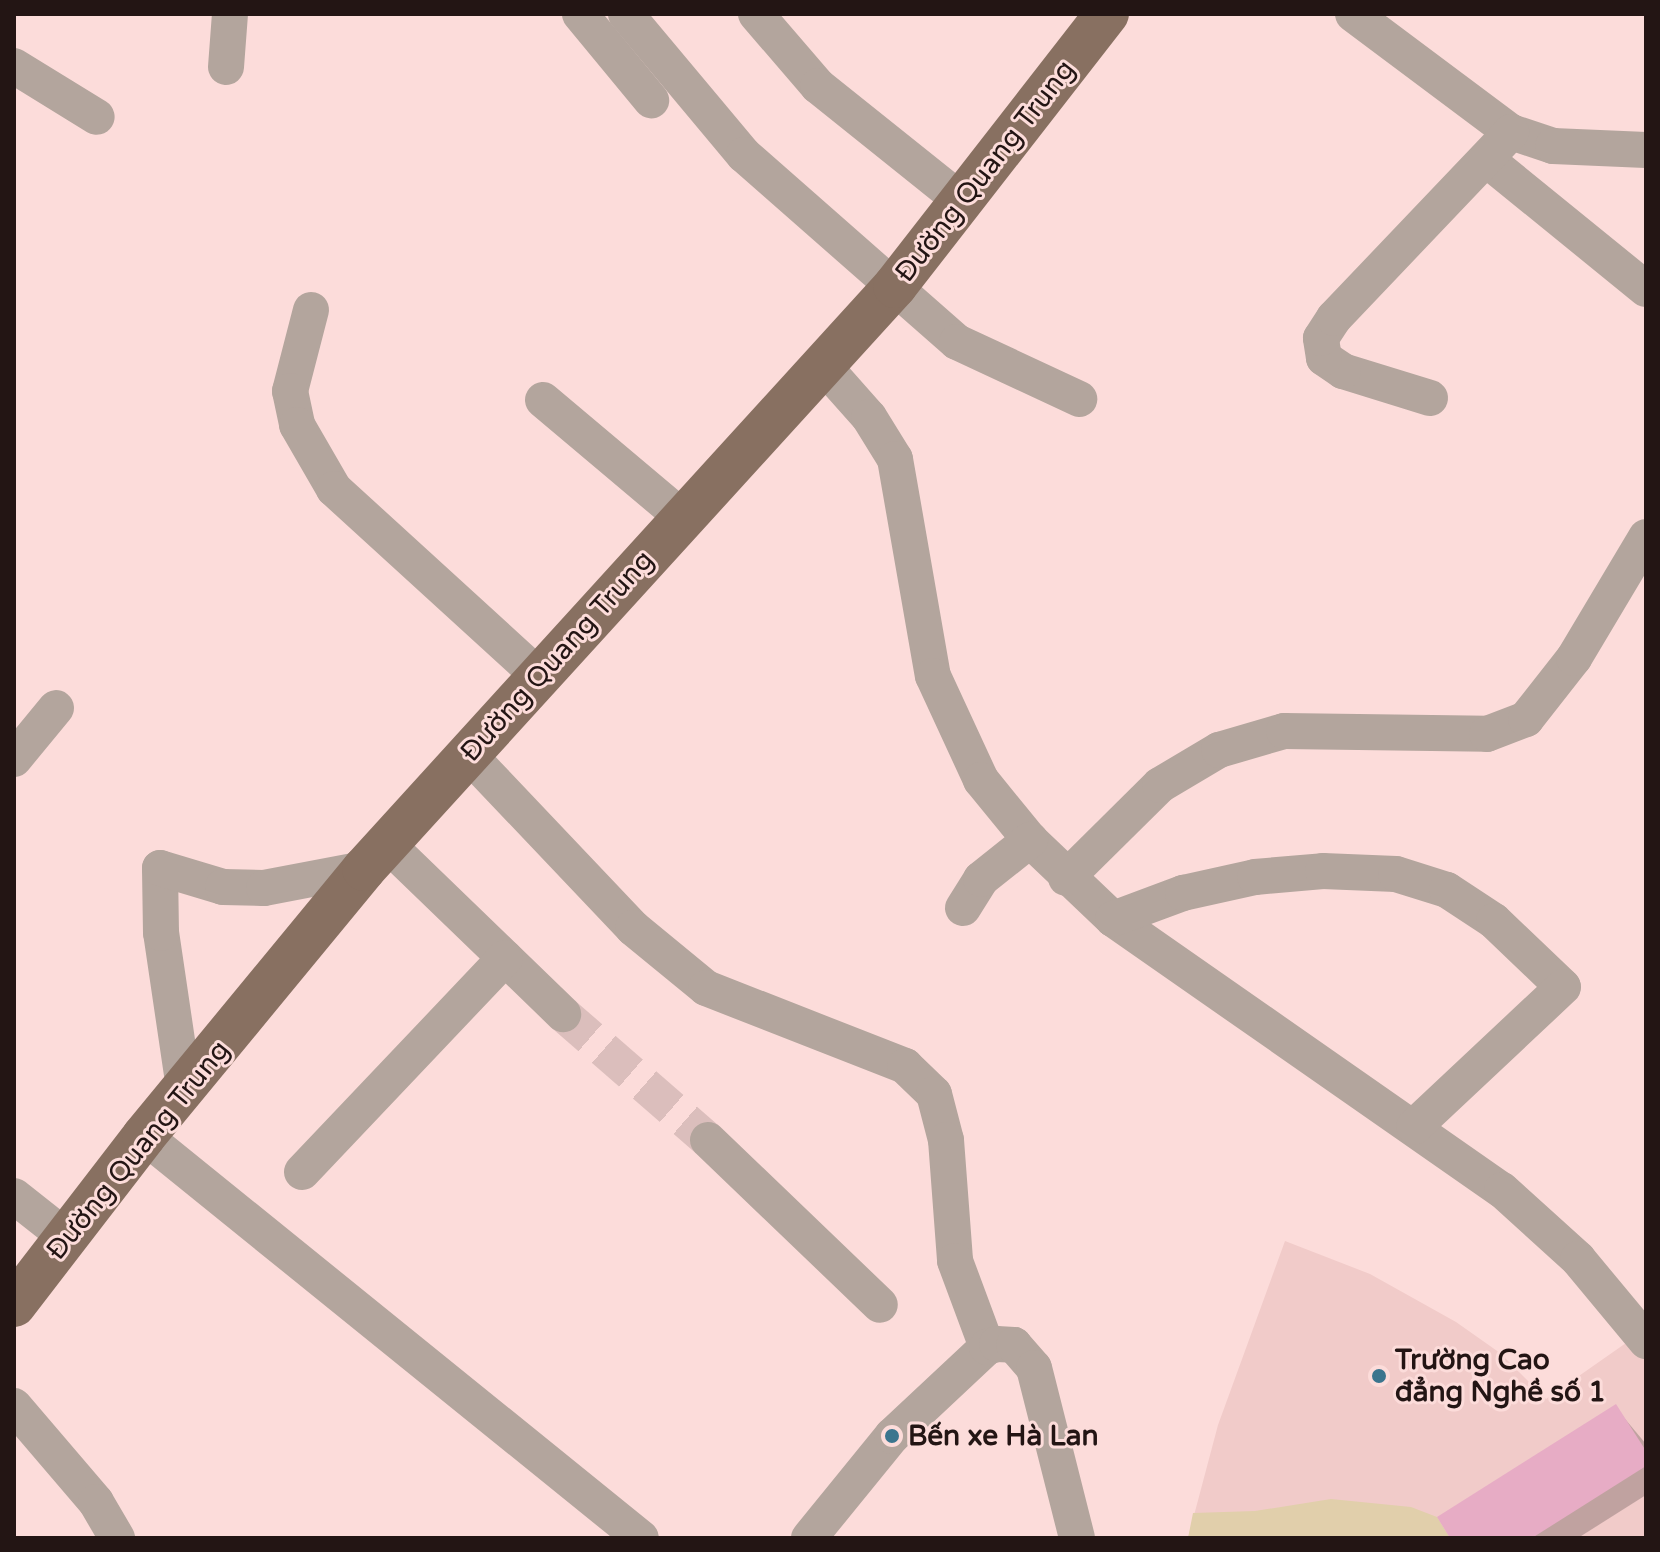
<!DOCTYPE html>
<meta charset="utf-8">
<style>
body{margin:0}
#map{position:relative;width:1660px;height:1552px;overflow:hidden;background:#fcdcda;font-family:"Varela Round",sans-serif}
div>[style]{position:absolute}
.built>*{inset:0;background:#f1cbc9}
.green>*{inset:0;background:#e1cfab}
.shadow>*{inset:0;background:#0003}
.building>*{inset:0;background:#e7acc5}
.minor-tunnel>*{height:36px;margin-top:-18px;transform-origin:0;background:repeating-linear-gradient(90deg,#dbbebc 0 36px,transparent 0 54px)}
.minor>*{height:36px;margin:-18px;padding:0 18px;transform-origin:18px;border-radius:18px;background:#b3a59d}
.major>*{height:44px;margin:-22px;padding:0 22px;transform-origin:22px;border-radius:22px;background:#887061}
.dots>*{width:22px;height:22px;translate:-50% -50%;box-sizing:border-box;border:4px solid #fcdcda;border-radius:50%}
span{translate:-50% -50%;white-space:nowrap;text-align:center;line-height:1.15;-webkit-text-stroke:6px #fcdcda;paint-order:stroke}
.street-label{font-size:28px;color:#231514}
.poi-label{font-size:28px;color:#231514;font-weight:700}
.left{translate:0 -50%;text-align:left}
.frame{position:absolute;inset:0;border:16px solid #231514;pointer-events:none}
</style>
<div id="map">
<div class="built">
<div style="clip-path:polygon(1285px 1241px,1370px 1274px,1456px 1322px,1500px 1353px,1546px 1399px,1646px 1329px,1646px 1538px,1188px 1538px,1218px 1425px)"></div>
</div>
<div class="green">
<div style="clip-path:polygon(1331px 1499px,1411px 1507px,1437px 1517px,1450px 1538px,1188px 1538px,1193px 1513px,1255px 1511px)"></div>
</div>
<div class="shadow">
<div style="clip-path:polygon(1615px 1407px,1646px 1444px,1646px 1495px,1578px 1538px,1452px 1538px)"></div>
</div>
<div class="building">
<div style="clip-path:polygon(1616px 1404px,1646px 1451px,1646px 1466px,1532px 1538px,1450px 1538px,1437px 1517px)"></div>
</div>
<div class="minor-tunnel">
<div style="left:563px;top:1014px;width:192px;rotate:41deg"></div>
</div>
<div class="minor">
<div style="left:580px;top:14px;width:112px;rotate:50.5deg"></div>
<div style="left:626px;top:14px;width:184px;rotate:50.1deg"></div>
<div style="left:744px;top:155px;width:283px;rotate:41.3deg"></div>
<div style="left:957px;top:342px;width:135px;rotate:25deg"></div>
<div style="left:756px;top:14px;width:95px;rotate:49.3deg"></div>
<div style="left:818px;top:86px;width:187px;rotate:38.7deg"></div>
<div style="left:1353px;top:14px;width:197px;rotate:36.8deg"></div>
<div style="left:1511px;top:132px;width:44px;rotate:18.4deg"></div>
<div style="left:1553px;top:146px;width:93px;rotate:2.5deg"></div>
<div style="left:14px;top:66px;width:97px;rotate:31.6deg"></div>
<div style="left:226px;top:67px;width:53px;rotate:-85.7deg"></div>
<div style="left:1486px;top:159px;width:206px;rotate:39.1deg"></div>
<div style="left:311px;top:310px;width:84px;rotate:104.5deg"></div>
<div style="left:290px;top:391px;width:35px;rotate:78deg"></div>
<div style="left:297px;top:425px;width:74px;rotate:60deg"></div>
<div style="left:334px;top:489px;width:277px;rotate:42.4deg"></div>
<div style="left:821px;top:363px;width:72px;rotate:48.4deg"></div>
<div style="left:869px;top:417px;width:49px;rotate:58.2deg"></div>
<div style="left:895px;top:459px;width:220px;rotate:80.1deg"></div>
<div style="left:933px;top:676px;width:115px;rotate:65.2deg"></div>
<div style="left:981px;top:780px;width:77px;rotate:50.8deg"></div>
<div style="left:1030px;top:840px;width:115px;rotate:43.6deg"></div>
<div style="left:1113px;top:919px;width:474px;rotate:34.9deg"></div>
<div style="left:1502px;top:1190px;width:103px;rotate:42.2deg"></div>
<div style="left:1578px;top:1259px;width:107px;rotate:50.3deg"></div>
<div style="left:1430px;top:398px;width:91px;rotate:-162.8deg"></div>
<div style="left:1343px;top:371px;width:23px;rotate:-146deg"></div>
<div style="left:1324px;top:358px;width:20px;rotate:-99deg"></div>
<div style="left:1321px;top:338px;width:24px;rotate:-57deg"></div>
<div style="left:1334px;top:318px;width:257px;rotate:-46.4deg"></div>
<div style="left:543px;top:400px;width:182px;rotate:40.1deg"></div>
<div style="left:468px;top:754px;width:240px;rotate:46.5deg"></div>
<div style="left:633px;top:928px;width:94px;rotate:39.4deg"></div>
<div style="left:706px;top:988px;width:214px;rotate:21.4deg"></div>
<div style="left:905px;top:1066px;width:40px;rotate:44deg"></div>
<div style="left:934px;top:1094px;width:48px;rotate:75.4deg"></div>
<div style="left:946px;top:1140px;width:121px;rotate:85.7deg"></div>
<div style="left:955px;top:1261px;width:92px;rotate:69.6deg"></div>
<div style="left:14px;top:759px;width:66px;rotate:-50.5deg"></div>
<div style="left:387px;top:844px;width:245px;rotate:44deg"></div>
<div style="left:1066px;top:878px;width:132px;rotate:-44.7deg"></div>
<div style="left:1160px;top:785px;width:69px;rotate:-30.7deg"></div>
<div style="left:1219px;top:750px;width:68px;rotate:-16.3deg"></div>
<div style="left:1284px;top:731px;width:203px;rotate:0.8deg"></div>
<div style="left:1487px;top:734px;width:42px;rotate:-21deg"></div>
<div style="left:1526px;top:719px;width:78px;rotate:-51.8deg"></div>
<div style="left:1574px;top:658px;width:141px;rotate:-59.2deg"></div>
<div style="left:963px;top:908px;width:34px;rotate:-58deg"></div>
<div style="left:981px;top:879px;width:63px;rotate:-38.5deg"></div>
<div style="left:1113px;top:919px;width:75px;rotate:-20.4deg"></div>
<div style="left:1183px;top:893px;width:74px;rotate:-12.5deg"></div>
<div style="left:1255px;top:877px;width:68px;rotate:-5deg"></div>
<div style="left:1323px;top:871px;width:73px;rotate:2.4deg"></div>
<div style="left:1396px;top:874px;width:53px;rotate:17.4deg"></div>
<div style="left:1447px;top:890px;width:56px;rotate:33.4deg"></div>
<div style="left:1494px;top:921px;width:95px;rotate:43.7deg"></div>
<div style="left:1563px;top:987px;width:204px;rotate:136.8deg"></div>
<div style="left:184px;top:1088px;width:157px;rotate:-98.4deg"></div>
<div style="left:161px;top:933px;width:65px;rotate:-90.9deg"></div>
<div style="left:160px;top:868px;width:66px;rotate:16.8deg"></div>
<div style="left:223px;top:887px;width:41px;rotate:1.4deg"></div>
<div style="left:264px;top:888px;width:102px;rotate:-10.8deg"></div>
<div style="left:144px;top:1136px;width:639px;rotate:38.97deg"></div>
<div style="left:708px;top:1140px;width:238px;rotate:43.8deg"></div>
<div style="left:302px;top:1172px;width:295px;rotate:-46.5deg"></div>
<div style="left:14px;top:1196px;width:66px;rotate:38.3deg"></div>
<div style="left:14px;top:1406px;width:126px;rotate:49.5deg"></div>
<div style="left:96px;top:1502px;width:42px;rotate:59.7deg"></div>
<div style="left:809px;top:1538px;width:132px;rotate:-50.9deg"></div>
<div style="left:892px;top:1436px;width:130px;rotate:-43.1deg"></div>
<div style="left:987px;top:1347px;width:10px;rotate:-17deg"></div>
<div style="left:997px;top:1344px;width:17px;rotate:3deg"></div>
<div style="left:1014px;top:1345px;width:30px;rotate:49deg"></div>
<div style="left:1034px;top:1368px;width:175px;rotate:75.8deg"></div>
</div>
<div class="major">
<div style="left:14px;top:1305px;width:213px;rotate:-52.4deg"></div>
<div style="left:144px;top:1136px;width:346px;rotate:-50.5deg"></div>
<div style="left:364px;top:869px;width:789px;rotate:-47.67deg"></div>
<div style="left:895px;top:286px;width:345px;rotate:-52.1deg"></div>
</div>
<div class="dots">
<div style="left:1379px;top:1376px;background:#3b758e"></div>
<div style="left:892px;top:1436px;background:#3b758e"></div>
</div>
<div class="street-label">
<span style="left:985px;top:171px;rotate:-52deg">Đường Quang Trung</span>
<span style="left:557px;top:656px;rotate:-48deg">Đường Quang Trung</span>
<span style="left:138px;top:1150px;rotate:-51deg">Đường Quang Trung</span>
</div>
<div class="poi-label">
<span class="left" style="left:1395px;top:1376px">Trường Cao<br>đẳng Nghề số 1</span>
<span class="left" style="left:908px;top:1436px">Bến xe Hà Lan</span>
</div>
<div class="frame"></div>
</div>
